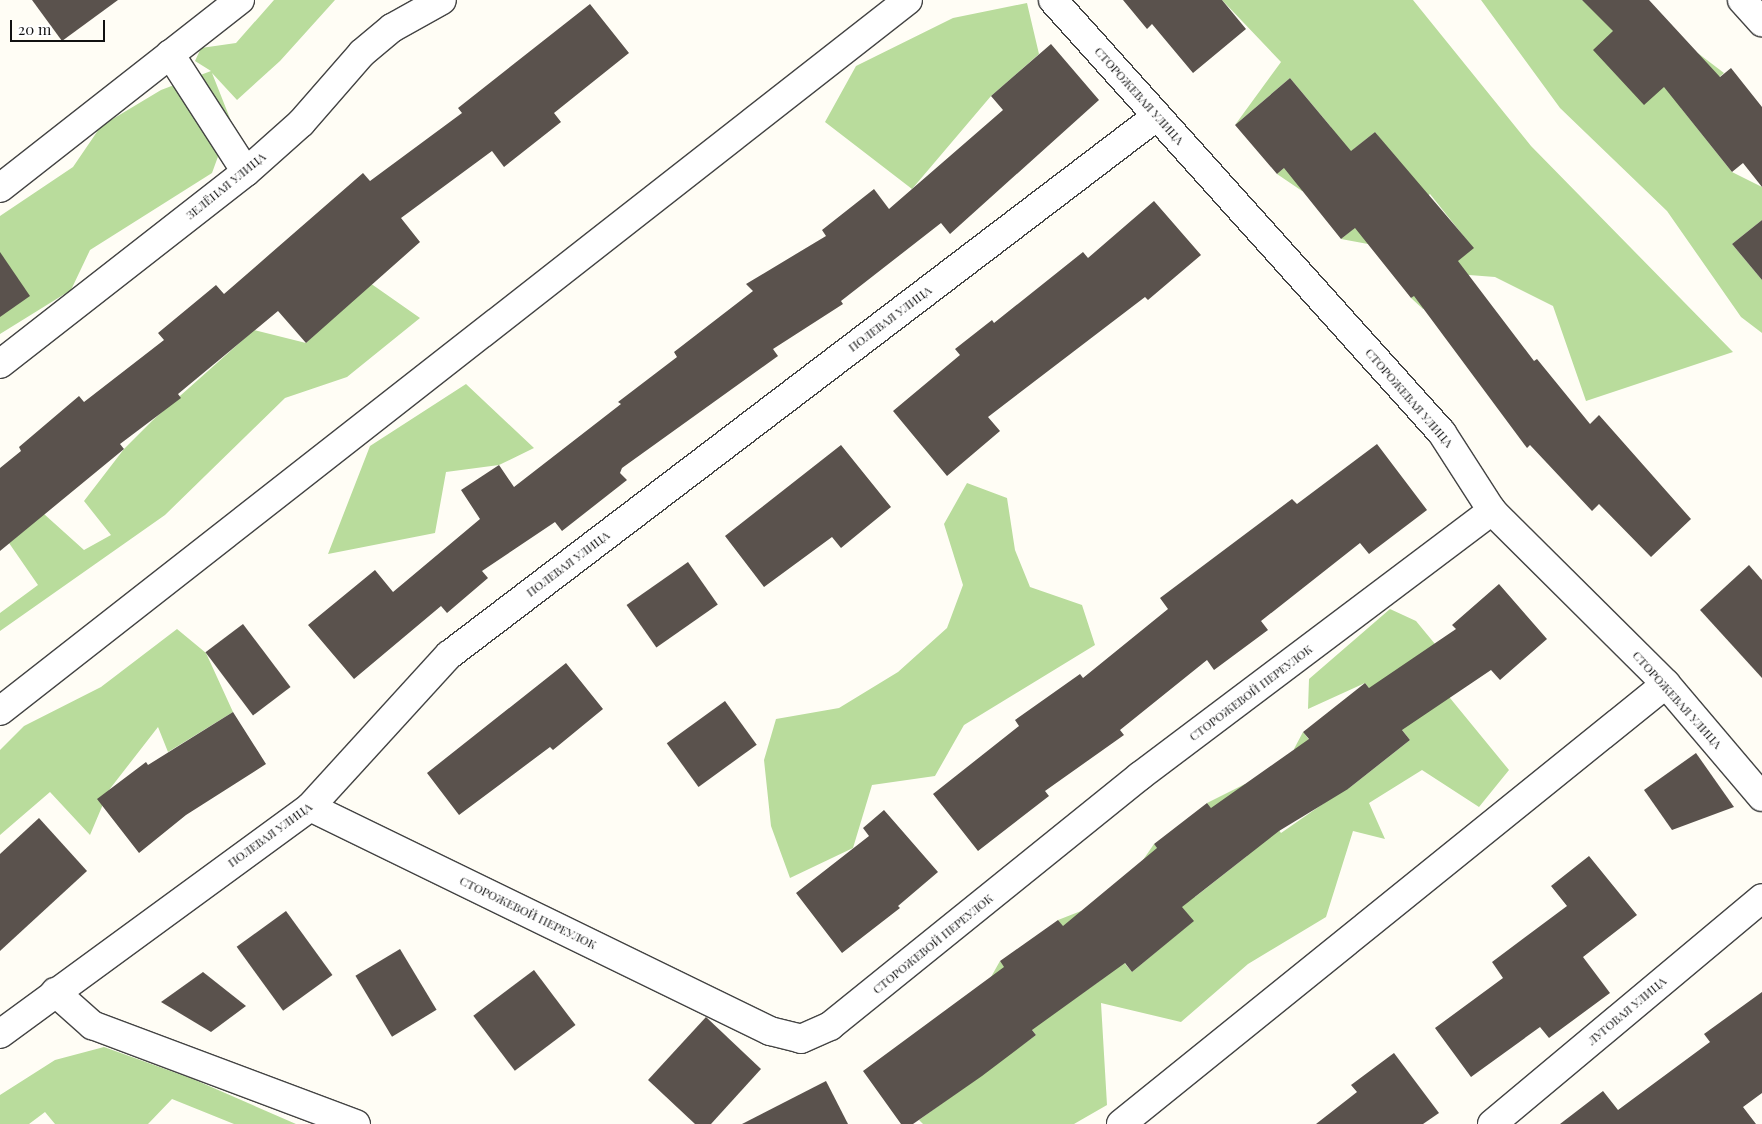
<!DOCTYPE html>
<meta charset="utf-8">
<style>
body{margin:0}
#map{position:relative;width:1762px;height:1124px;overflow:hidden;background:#fffdf5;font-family:"Playfair Display",serif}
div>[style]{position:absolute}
.forest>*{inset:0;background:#b9dc9c}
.building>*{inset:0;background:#5a524d;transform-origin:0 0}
.roads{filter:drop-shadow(1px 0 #444) drop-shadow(-1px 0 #444) drop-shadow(0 1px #444) drop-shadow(0 -1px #444)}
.minor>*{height:28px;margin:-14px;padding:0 14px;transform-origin:14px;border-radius:14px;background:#fff}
span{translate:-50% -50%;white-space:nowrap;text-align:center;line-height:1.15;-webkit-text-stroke:5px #fff;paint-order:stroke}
.street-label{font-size:12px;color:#111}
.scale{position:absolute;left:10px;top:20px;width:95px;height:22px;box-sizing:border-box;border:2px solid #111;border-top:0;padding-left:6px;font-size:15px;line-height:18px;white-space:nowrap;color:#111;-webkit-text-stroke:4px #fff;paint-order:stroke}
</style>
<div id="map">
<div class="forest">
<div style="clip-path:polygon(274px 0,335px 0,280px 61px,237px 100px,212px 73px,231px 121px,212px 173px,90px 250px,71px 290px,0 334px,0 216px,73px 167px,101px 126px,161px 90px,211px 71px,195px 61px,201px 48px,236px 43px)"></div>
<div style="clip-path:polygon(1222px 0,1413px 0,1531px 146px,1733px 352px,1586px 401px,1553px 306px,1495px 277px,1469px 275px,1423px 309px,1411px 298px,1473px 248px,1430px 194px,1368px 244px,1341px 239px,1413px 180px,1375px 132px,1302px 191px,1277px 174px,1331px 127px,1290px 78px,1235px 125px,1281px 62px)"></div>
<div style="clip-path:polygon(1481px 0,1582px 0,1699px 54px,1724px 73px,1681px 108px,1732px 172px,1762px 187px,1762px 220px,1732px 244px,1762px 280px,1762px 333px,1741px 317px,1667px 211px,1560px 108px)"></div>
<div style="clip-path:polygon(1027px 3px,1039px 54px,991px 96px,912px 189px,825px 122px,856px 66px,953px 18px)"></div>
<div style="clip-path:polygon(370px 283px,420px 318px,347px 377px,285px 398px,165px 515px,0 631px,0 613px,38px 585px,9px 543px,44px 514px,84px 550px,111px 535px,84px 501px,124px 449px,153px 420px,254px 330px,306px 343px)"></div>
<div style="clip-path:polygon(466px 384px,534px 448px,499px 465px,446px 472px,435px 533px,328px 554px,370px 446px)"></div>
<div style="clip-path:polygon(967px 483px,1007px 498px,1015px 550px,1030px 587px,1082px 605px,1095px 645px,964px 725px,935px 776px,872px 785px,853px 848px,790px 878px,771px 826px,764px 760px,776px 719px,839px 708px,898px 672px,947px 628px,963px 585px,944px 524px)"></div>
<div style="clip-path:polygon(1390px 609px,1416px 621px,1435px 644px,1450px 698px,1509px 770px,1479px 807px,1422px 770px,1369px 803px,1385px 839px,1353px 831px,1326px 917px,1248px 964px,1181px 1022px,1101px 1003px,1107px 1105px,1074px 1124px,923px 1124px,919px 1120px,1036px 1035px,991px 977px,1000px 961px,1043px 1021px,1101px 980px,1058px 920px,1081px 911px,1132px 972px,1193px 921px,1143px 860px,1154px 844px,1195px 897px,1247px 856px,1207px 803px,1245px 784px,1281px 833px,1330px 799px,1294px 749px,1303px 732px,1348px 789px,1410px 740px,1365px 683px,1308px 709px,1309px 679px)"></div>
<div style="clip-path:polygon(177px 629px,206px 653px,233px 712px,168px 752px,158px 727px,109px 790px,90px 835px,50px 792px,0 835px,0 750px,24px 726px,101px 687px)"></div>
<div style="clip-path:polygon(104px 1047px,193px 1079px,296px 1124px,234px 1124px,172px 1099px,148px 1124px,55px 1124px,45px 1112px,29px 1124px,0 1124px,0 1095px,55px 1060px)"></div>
</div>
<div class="building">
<div style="clip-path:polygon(32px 0,118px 0,62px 41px)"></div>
<div style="clip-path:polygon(1123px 0,1222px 0,1246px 29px,1193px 73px,1152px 24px,1147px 29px)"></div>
<div style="clip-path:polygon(1582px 0,1649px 0,1720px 77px,1731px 68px,1762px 107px,1762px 187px,1743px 163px,1732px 172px,1664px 87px,1644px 105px,1593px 50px,1613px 31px)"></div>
<div style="clip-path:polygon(590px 4px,629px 53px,554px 113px,561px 122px,504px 167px,492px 151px,401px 218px,420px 242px,306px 343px,278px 311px,178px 394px,181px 398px,120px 444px,124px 449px,0 551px,0 468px,21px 451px,19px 447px,79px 396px,84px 402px,164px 340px,158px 333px,216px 285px,224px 294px,363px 173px,370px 181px,462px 113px,458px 108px)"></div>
<div style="clip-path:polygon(1051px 44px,1099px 100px,950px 234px,941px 223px,841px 301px,843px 304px,773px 349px,778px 356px,622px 468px,620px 473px,627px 480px,562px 531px,555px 522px,482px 571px,488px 578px,447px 613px,441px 606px,354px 679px,308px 625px,375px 570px,393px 592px,480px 519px,461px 490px,499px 465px,514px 487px,621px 404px,618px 402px,677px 357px,674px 352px,753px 291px,746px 284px,826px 236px,822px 230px,874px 189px,889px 209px,1003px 110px,991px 96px)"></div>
<div style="clip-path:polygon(1290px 78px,1351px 151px,1375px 132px,1474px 248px,1458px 261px,1534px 361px,1537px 359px,1590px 424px,1599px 415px,1691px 519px,1651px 557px,1599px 504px,1592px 511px,1530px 445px,1527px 448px,1414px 296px,1411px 298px,1355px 228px,1341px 239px,1284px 168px,1277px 174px,1235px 125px)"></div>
<div style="clip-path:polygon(1154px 201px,1201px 255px,1148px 300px,1145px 297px,988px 417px,1000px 431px,947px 476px,893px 411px,960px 355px,955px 349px,992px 320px,994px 323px,1083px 252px,1088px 258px)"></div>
<div style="clip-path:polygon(1762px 220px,1762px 280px,1732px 244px)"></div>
<div style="clip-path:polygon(0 252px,30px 296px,0 317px)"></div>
<div style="clip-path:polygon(1377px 444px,1427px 510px,1369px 554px,1360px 543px,1261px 621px,1268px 630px,1214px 670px,1207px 660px,1120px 730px,1124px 735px,1045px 791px,1049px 796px,978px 851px,933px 794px,1019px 726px,1015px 720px,1080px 674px,1083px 678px,1168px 609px,1160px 598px,1292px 499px,1297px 504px)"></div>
<div style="clip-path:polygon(841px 445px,891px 507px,841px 548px,832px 537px,764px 587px,725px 536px)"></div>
<div style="left:688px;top:562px;width:52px;height:75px;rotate:55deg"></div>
<div style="clip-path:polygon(1749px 565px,1762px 580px,1762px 678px,1700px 610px)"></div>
<div style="clip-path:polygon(1499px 584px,1547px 639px,1500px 680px,1491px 670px,1402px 730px,1410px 740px,1348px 789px,1279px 831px,1182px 907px,1194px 921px,1132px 972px,1125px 963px,1032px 1030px,1036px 1035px,982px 1076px,913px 1124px,901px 1124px,863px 1071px,1004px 967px,1000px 961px,1058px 920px,1063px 926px,1157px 848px,1154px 844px,1207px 803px,1211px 808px,1309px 739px,1303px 732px,1365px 683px,1369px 688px,1456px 629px,1452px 625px)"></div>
<div style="left:243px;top:624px;width:79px;height:47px;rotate:53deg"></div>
<div style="clip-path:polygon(566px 663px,603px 709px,553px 750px,550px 747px,459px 815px,427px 773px)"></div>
<div style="left:725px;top:701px;width:54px;height:72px;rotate:54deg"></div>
<div style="clip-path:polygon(233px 712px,266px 764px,186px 815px,139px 853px,97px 799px,146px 762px,148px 765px)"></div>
<div style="clip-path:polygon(1696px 753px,1734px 807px,1672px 830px,1644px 790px)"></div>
<div style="clip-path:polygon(884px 810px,938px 872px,898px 906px,900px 908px,842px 953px,796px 893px,869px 836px,863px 828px)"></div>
<div style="clip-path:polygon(39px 818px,87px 871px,0 951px,0 854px)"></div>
<div style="clip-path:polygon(1589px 856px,1637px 915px,1583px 957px,1610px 993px,1549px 1038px,1540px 1027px,1471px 1077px,1435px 1028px,1503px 978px,1492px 962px,1567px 906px,1551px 886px)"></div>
<div style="left:286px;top:911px;width:79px;height:61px;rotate:54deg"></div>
<div style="left:400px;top:949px;width:71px;height:52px;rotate:59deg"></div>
<div style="left:534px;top:970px;width:69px;height:76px;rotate:53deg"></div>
<div style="clip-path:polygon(203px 972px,246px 1006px,211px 1032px,161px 1002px)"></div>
<div style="clip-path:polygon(1762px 992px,1762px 1093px,1743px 1107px,1756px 1124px,1560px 1124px,1603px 1091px,1618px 1110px,1710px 1042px,1704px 1034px)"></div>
<div style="clip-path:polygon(706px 1017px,761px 1069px,711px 1124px,695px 1124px,648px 1080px)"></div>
<div style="clip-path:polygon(1394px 1053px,1439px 1113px,1423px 1124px,1316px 1124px,1357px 1092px,1351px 1085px)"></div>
<div style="clip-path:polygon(826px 1081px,848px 1124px,742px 1124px)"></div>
</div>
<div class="roads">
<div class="minor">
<div style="left:1053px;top:0;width:582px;rotate:48.06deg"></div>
<div style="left:1442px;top:433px;width:93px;rotate:57.3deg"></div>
<div style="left:1492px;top:511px;width:245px;rotate:44.8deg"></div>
<div style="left:1666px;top:684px;width:148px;rotate:49.7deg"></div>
<div style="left:1742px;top:0;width:30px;rotate:48deg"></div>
<div style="left:170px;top:54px;width:140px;rotate:57.2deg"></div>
<div style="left:0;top:188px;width:305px;rotate:-38.1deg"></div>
<div style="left:0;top:364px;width:312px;rotate:-38deg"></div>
<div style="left:246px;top:172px;width:74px;rotate:-41.7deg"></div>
<div style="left:301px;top:123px;width:93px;rotate:-48.9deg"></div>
<div style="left:362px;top:53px;width:39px;rotate:-40deg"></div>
<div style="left:392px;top:28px;width:57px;rotate:-29.2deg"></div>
<div style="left:0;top:711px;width:1153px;rotate:-38.06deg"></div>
<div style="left:310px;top:807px;width:512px;rotate:25.96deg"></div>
<div style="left:770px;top:1031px;width:32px;rotate:14deg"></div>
<div style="left:801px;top:1039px;width:32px;rotate:-24deg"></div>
<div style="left:830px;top:1026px;width:398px;rotate:-38.9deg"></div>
<div style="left:1140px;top:776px;width:441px;rotate:-37deg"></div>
<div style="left:55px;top:992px;width:50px;rotate:41.7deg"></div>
<div style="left:92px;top:1025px;width:282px;rotate:20.6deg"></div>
<div style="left:0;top:1034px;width:384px;rotate:-36.2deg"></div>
<div style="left:310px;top:807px;width:206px;rotate:-47.6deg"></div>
<div style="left:449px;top:655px;width:890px;rotate:-37.28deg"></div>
<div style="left:1121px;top:1124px;width:700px;rotate:-38.92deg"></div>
<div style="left:1492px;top:1124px;width:352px;rotate:-39.9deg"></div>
</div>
</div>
<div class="street-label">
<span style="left:1139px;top:96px;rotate:48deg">СТОРОЖЕВАЯ УЛИЦА</span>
<span style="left:226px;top:186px;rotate:-39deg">ЗЕЛЁНАЯ УЛИЦА</span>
<span style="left:890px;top:319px;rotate:-37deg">ПОЛЕВАЯ УЛИЦА</span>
<span style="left:1409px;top:398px;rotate:49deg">СТОРОЖЕВАЯ УЛИЦА</span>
<span style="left:568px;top:564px;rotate:-37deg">ПОЛЕВАЯ УЛИЦА</span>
<span style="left:1251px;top:693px;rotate:-37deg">СТОРОЖЕВОЙ ПЕРЕУЛОК</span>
<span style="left:1677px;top:700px;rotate:48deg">СТОРОЖЕВАЯ УЛИЦА</span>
<span style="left:270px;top:835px;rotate:-36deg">ПОЛЕВАЯ УЛИЦА</span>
<span style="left:528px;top:913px;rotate:26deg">СТОРОЖЕВОЙ ПЕРЕУЛОК</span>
<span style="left:933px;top:944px;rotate:-39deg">СТОРОЖЕВОЙ ПЕРЕУЛОК</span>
<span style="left:1627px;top:1011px;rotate:-40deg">ЛУГОВАЯ УЛИЦА</span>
</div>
<div class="scale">20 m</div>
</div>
